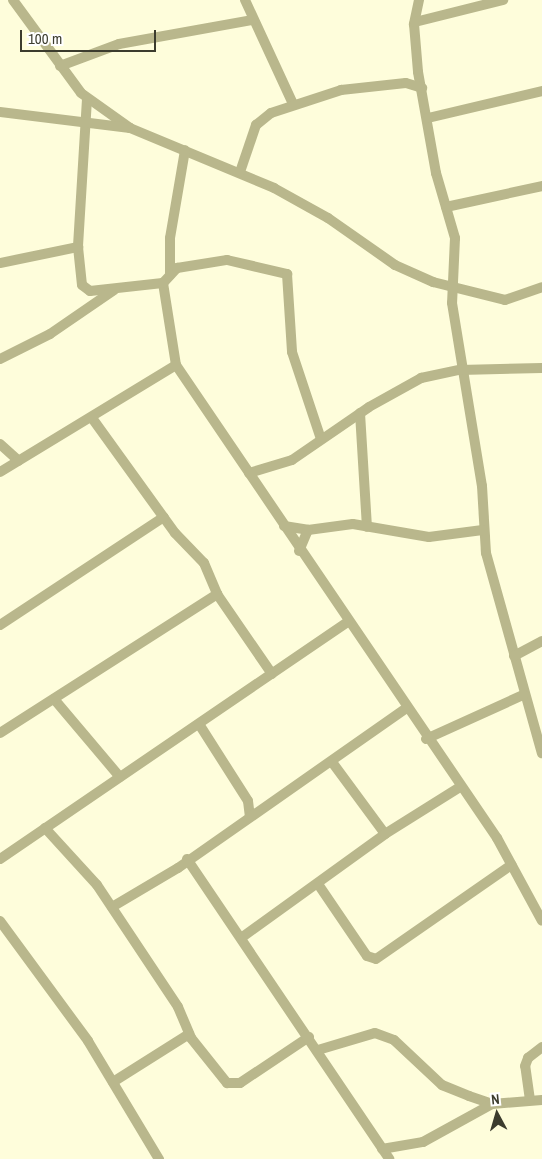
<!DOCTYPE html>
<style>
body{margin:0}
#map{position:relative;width:542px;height:1159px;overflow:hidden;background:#fefddb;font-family:"Archivo Narrow",sans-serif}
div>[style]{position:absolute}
.street>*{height:10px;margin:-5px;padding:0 5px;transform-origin:5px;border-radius:5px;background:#b9b78c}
span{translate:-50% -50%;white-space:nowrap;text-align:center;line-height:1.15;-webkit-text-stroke:4px #fff;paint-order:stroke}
.north{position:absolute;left:472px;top:1089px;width:50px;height:50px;-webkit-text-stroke:4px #fff;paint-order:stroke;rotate:354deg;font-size:14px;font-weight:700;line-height:20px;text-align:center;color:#3c3c2e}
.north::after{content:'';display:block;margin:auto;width:18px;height:22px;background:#3c3c2e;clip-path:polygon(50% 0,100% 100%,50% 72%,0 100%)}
.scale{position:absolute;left:20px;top:30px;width:136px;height:22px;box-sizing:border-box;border:2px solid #3c3c2e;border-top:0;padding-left:6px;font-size:15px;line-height:18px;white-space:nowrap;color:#3c3c2e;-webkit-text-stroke:4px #fff;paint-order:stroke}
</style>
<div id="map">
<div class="street">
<div style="left:13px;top:0;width:115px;rotate:53.8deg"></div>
<div style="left:81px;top:93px;width:60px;rotate:35.5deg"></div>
<div style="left:130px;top:128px;width:156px;rotate:22.6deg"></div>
<div style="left:274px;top:188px;width:62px;rotate:29.1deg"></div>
<div style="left:328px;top:218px;width:82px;rotate:35deg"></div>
<div style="left:395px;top:265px;width:42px;rotate:24.1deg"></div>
<div style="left:433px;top:282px;width:74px;rotate:14deg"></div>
<div style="left:505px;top:300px;width:39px;rotate:-19deg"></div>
<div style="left:245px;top:0;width:115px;rotate:65.2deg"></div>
<div style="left:419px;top:0;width:25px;rotate:102deg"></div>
<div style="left:414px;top:24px;width:48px;rotate:85.2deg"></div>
<div style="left:418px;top:72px;width:103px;rotate:79.9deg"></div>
<div style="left:436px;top:173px;width:68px;rotate:73.7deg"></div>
<div style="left:455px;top:238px;width:65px;rotate:92.6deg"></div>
<div style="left:452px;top:303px;width:185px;rotate:80.7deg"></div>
<div style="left:482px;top:486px;width:67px;rotate:86.6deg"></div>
<div style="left:486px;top:553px;width:208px;rotate:74.4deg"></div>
<div style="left:415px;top:22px;width:91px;rotate:-14deg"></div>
<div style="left:60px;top:66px;width:63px;rotate:-20.4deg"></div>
<div style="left:119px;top:44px;width:136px;rotate:-10.2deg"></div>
<div style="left:87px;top:99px;width:148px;rotate:93.5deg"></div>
<div style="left:78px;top:247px;width:38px;rotate:84deg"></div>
<div style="left:82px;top:285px;width:10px;rotate:37deg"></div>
<div style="left:90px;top:291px;width:73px;rotate:-6.3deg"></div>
<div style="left:163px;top:283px;width:83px;rotate:81deg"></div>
<div style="left:176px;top:365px;width:572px;rotate:55.84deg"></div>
<div style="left:497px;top:838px;width:94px;rotate:61.5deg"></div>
<div style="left:0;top:112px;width:131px;rotate:7deg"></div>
<div style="left:428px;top:118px;width:117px;rotate:-13.3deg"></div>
<div style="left:240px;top:172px;width:50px;rotate:-71.2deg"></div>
<div style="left:256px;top:125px;width:19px;rotate:-39deg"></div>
<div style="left:271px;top:113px;width:74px;rotate:-18.2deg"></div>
<div style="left:341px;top:90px;width:65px;rotate:-6.1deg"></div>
<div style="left:406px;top:83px;width:17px;rotate:17deg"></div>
<div style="left:446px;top:207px;width:98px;rotate:-12.3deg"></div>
<div style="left:0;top:263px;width:80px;rotate:-11.6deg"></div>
<div style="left:170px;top:275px;width:37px;rotate:-90deg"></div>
<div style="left:170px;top:238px;width:89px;rotate:-80.3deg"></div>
<div style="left:163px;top:283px;width:21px;rotate:-47deg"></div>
<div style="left:177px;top:268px;width:51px;rotate:-9.1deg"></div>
<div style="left:227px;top:260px;width:62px;rotate:13.1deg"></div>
<div style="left:287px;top:274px;width:78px;rotate:86.3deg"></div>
<div style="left:292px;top:352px;width:92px;rotate:71.6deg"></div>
<div style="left:0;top:359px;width:56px;rotate:-26.6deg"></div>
<div style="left:50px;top:334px;width:78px;rotate:-34.5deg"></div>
<div style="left:360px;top:413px;width:114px;rotate:86.5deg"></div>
<div style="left:92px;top:418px;width:142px;rotate:54.2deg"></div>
<div style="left:175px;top:533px;width:42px;rotate:46deg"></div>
<div style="left:204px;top:563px;width:34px;rotate:67deg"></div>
<div style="left:217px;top:594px;width:97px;rotate:55.5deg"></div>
<div style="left:0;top:444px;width:25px;rotate:42deg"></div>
<div style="left:0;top:472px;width:206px;rotate:-31.3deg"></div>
<div style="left:249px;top:473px;width:45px;rotate:-16.8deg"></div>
<div style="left:292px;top:460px;width:93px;rotate:-34.5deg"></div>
<div style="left:369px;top:407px;width:60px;rotate:-29.1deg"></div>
<div style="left:421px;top:378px;width:40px;rotate:-12deg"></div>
<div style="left:460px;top:370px;width:82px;rotate:-1.4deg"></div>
<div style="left:284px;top:526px;width:24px;rotate:9deg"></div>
<div style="left:308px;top:530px;width:45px;rotate:-7.6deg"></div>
<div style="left:353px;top:524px;width:77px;rotate:9.7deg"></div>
<div style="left:429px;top:537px;width:54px;rotate:-7.4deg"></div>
<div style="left:299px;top:551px;width:23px;rotate:-67deg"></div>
<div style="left:0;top:625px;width:196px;rotate:-33.4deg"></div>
<div style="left:514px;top:656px;width:32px;rotate:-28deg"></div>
<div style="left:54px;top:699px;width:102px;rotate:49.8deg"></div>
<div style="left:199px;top:724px;width:91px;rotate:57.5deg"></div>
<div style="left:248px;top:801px;width:16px;rotate:83deg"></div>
<div style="left:0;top:733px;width:258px;rotate:-32.6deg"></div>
<div style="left:426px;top:739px;width:107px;rotate:-24.4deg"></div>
<div style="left:332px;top:762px;width:89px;rotate:53.6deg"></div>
<div style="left:45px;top:828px;width:77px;rotate:47.6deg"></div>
<div style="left:97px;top:885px;width:146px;rotate:56.4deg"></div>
<div style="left:178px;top:1007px;width:34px;rotate:67deg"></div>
<div style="left:191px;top:1038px;width:58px;rotate:51.3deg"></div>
<div style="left:227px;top:1083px;width:13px"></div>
<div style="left:240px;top:1083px;width:83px;rotate:-33.7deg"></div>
<div style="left:0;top:859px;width:421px;rotate:-34.3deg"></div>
<div style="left:187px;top:859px;width:362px;rotate:56deg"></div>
<div style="left:318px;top:884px;width:87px;rotate:55.8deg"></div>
<div style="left:367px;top:956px;width:9px;rotate:18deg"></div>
<div style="left:376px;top:959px;width:165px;rotate:-34.8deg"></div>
<div style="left:112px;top:907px;width:77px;rotate:-30.6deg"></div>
<div style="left:178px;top:868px;width:277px;rotate:-35deg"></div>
<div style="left:0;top:921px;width:149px;rotate:53.7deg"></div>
<div style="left:88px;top:1041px;width:138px;rotate:59deg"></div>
<div style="left:241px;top:938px;width:178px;rotate:-35.8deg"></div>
<div style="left:385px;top:834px;width:89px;rotate:-32.1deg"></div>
<div style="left:318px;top:1050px;width:59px;rotate:-16.6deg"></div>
<div style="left:375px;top:1033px;width:20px;rotate:20deg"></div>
<div style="left:394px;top:1040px;width:66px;rotate:43.2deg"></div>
<div style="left:442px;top:1085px;width:29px;rotate:22deg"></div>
<div style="left:469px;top:1096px;width:24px;rotate:19deg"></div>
<div style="left:492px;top:1104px;width:50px;rotate:-4.6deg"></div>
<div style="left:113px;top:1082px;width:90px;rotate:-32.3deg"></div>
<div style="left:530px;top:1100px;width:34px;rotate:-98deg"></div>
<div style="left:525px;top:1066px;width:9px;rotate:-69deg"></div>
<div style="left:528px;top:1058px;width:18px;rotate:-38deg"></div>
<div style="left:382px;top:1149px;width:42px;rotate:-9.7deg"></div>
<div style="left:423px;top:1142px;width:79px;rotate:-28.8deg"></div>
</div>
<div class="north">N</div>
<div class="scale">100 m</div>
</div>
